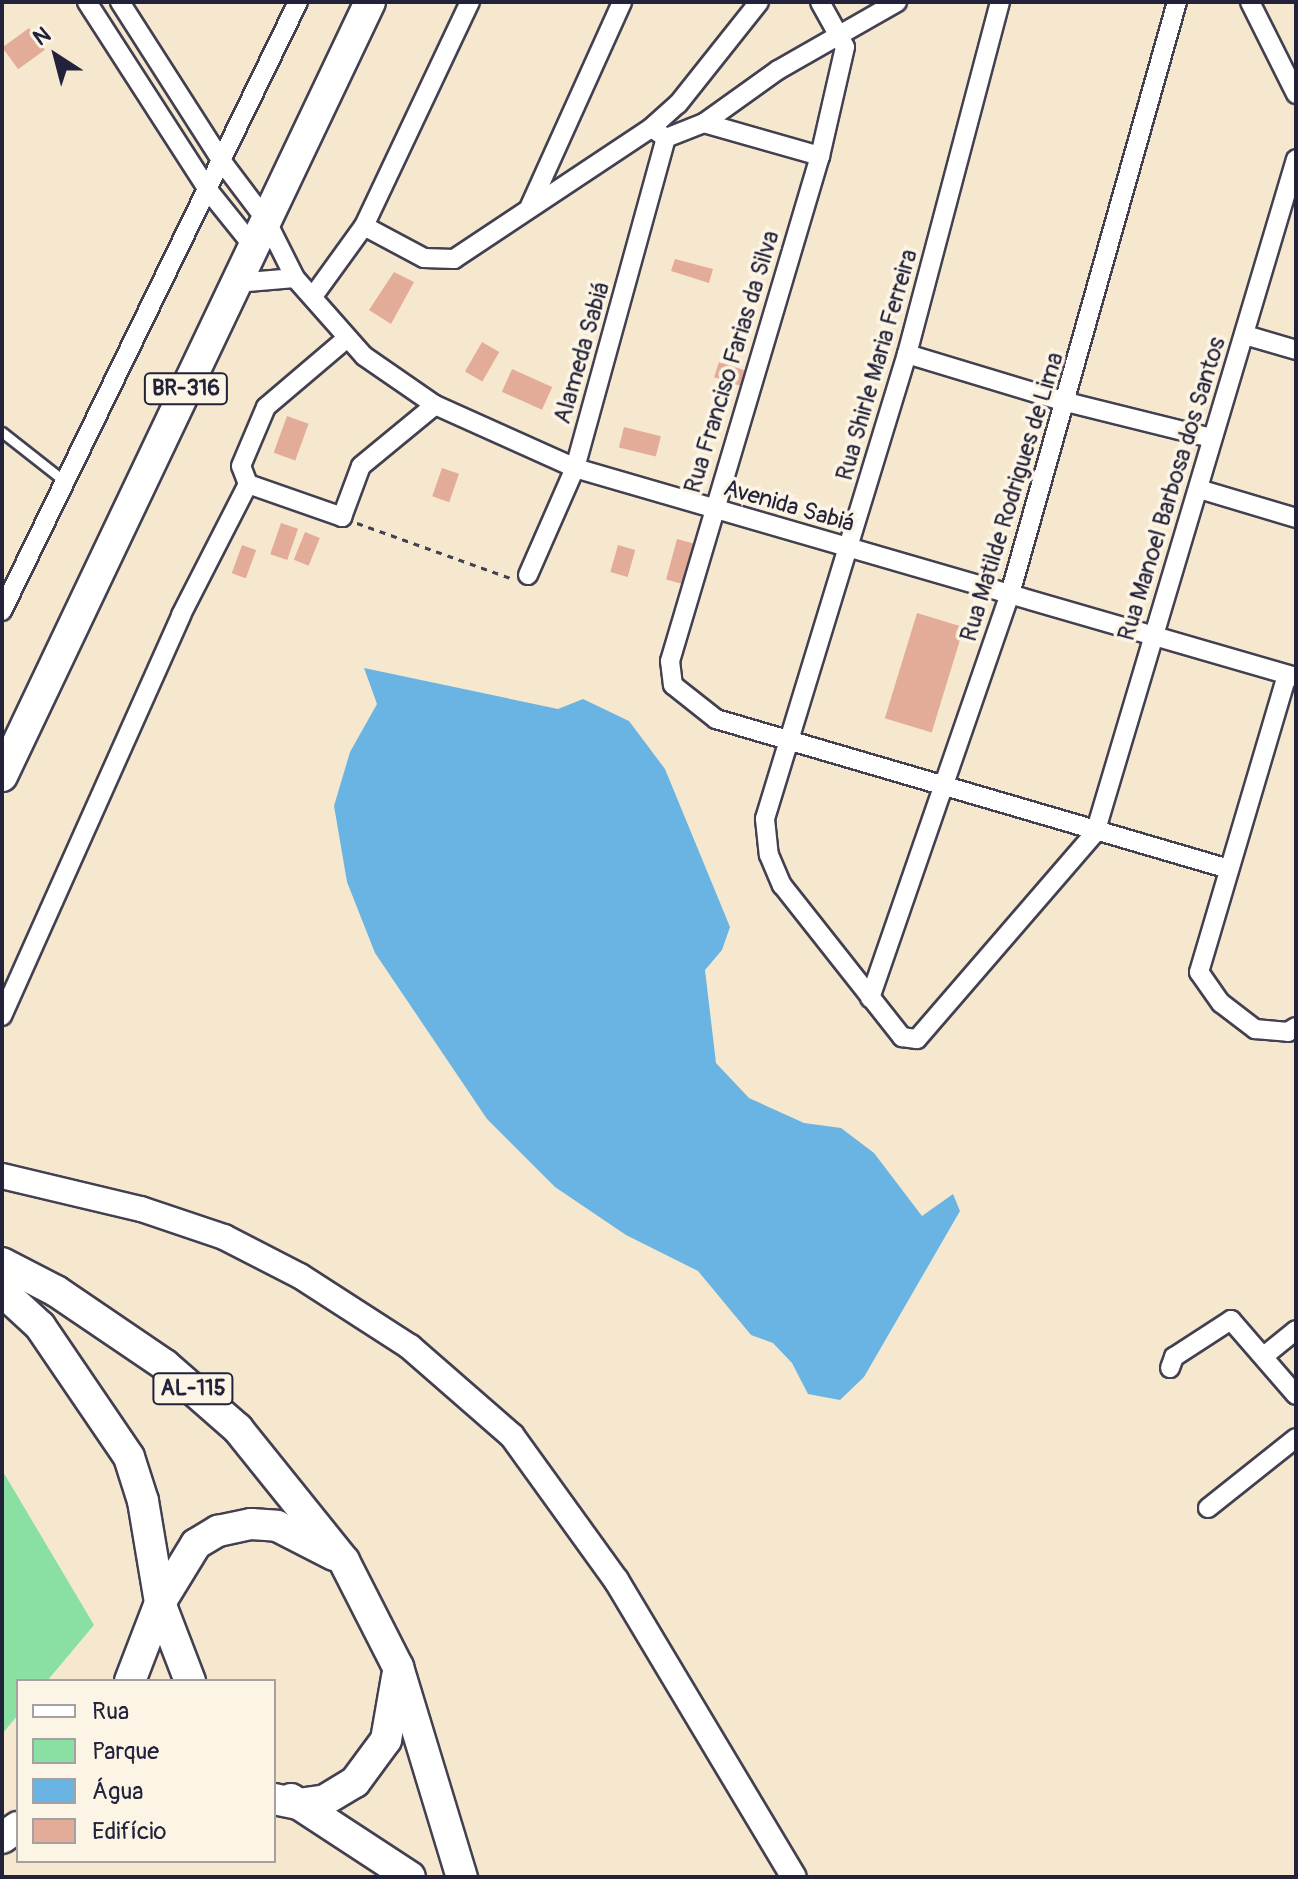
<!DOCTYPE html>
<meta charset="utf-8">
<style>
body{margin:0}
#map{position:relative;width:1298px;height:1879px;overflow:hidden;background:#f6e8cf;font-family:Pangolin,sans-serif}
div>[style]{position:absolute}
.green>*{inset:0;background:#8adfa2}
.water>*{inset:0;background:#6ab4e3}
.building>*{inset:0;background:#e3ac98;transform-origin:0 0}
.path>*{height:3px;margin-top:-1.5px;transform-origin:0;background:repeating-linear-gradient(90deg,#424051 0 6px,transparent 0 12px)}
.roads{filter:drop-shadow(2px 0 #424051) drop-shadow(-2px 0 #424051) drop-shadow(0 2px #424051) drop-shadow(0 -2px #424051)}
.service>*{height:9px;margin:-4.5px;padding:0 4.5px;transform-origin:4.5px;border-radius:4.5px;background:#fff}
.minor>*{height:18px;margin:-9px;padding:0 9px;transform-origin:9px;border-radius:9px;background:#fff}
.tertiary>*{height:24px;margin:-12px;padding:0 12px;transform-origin:12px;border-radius:12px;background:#fff}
.primary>*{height:30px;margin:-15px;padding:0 15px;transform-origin:15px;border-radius:15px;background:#fff}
.trunk>*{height:30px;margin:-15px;padding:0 15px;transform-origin:15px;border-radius:15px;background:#fff}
span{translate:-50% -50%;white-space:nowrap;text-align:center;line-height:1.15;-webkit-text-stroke:7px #fcf5e5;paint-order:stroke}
.shield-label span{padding:2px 6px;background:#fcf5e5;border:2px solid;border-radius:6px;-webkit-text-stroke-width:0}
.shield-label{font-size:22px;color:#22223b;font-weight:700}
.street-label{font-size:24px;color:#22223b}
.frame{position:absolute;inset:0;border:4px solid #22223b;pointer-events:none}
.legend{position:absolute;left:16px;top:1679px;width:260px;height:184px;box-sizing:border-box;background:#fcf5e5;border:2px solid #a5a1a1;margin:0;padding:10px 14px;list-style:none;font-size:24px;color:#22223b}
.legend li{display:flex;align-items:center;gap:16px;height:40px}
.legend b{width:40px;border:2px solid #a5a1a1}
.north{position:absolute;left:16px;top:16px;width:80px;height:80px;-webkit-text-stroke:6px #fcf5e5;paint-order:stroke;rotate:324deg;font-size:22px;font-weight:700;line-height:32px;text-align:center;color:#22223b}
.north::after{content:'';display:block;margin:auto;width:28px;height:36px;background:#22223b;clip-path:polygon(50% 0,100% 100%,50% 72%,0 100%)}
</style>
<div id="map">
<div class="green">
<div style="clip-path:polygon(2px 1470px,94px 1625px,47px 1681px,18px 1681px,18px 1715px,2px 1734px)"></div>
</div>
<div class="water">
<div style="clip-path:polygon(364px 668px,558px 709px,583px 699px,629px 721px,665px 769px,730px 927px,722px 950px,705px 970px,716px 1063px,749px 1098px,804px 1123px,841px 1128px,874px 1153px,922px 1216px,953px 1194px,960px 1211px,864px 1377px,840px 1400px,808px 1394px,792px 1363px,773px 1343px,751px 1335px,698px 1271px,626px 1235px,555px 1187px,487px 1119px,375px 953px,347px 882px,334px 806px,350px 752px,377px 704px)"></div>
</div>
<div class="building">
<div style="left:29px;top:28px;width:27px;height:33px;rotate:54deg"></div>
<div style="clip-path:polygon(675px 259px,713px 269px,709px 283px,671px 271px)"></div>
<div style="clip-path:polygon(394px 272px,414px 282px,391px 324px,369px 310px)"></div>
<div style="left:482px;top:342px;width:20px;height:34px;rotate:30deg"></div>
<div style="left:719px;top:362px;width:33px;height:16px;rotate:18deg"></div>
<div style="left:512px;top:369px;width:44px;height:25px;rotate:24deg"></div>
<div style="left:287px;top:416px;width:23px;height:39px;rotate:20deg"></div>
<div style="left:624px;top:427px;width:38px;height:21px;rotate:14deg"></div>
<div style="left:442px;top:468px;width:18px;height:30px;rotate:19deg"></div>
<div style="left:281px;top:523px;width:18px;height:33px;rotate:19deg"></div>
<div style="left:305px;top:532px;width:16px;height:30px;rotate:22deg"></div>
<div style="left:677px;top:539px;width:20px;height:42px;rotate:15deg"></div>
<div style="left:242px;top:545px;width:15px;height:30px;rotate:20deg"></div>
<div style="left:618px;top:545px;width:18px;height:28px;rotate:16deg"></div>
<div style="left:917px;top:613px;width:49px;height:110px;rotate:17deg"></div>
</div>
<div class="path">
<div style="left:357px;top:523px;width:164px;rotate:19.7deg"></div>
</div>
<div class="roads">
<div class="service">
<div style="left:2px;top:432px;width:78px;rotate:38.2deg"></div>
</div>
<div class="minor">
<div style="left:87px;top:2px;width:224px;rotate:57.2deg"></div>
<div style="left:208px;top:190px;width:72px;rotate:51.2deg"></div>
<div style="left:120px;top:2px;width:191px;rotate:57.4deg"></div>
<div style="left:223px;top:163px;width:71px;rotate:53deg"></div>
<div style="left:266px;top:220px;width:65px;rotate:63.4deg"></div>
<div style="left:820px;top:2px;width:51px;rotate:60.9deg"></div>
<div style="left:845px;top:47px;width:112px;rotate:102.9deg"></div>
<div style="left:820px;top:156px;width:527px;rotate:106.54deg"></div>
<div style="left:670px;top:661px;width:24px;rotate:83deg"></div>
<div style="left:673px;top:685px;width:55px;rotate:38.3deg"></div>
<div style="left:716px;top:719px;width:534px;rotate:16.3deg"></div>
<div style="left:1000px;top:2px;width:364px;rotate:104.8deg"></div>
<div style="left:907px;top:354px;width:486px;rotate:107deg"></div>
<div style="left:765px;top:819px;width:36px;rotate:84deg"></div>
<div style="left:769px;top:855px;width:33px;rotate:67deg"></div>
<div style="left:782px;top:885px;width:194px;rotate:51.7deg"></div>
<div style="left:902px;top:1037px;width:15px;rotate:8deg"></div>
<div style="left:917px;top:1039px;width:272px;rotate:-49.2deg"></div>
<div style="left:1095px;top:833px;width:703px;rotate:-73.39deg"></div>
<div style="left:1250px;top:2px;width:103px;rotate:63.4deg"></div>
<div style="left:704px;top:123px;width:121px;rotate:15.9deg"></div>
<div style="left:656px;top:131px;width:12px;rotate:35deg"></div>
<div style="left:666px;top:138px;width:41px;rotate:-21.5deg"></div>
<div style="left:704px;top:123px;width:91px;rotate:-35.6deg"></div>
<div style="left:778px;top:70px;width:137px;rotate:-29.7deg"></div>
<div style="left:530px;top:206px;width:224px;rotate:-65.7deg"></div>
<div style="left:364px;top:226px;width:68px;rotate:28.1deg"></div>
<div style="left:424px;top:258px;width:30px;rotate:2deg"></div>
<div style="left:454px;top:259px;width:237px;rotate:-33.6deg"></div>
<div style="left:651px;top:128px;width:36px;rotate:-42deg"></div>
<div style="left:678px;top:104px;width:130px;rotate:-51.5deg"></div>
<div style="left:236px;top:283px;width:59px;rotate:-4.8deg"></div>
<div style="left:295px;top:278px;width:104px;rotate:48.5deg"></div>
<div style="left:364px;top:356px;width:86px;rotate:34.6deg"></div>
<div style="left:435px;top:405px;width:154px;rotate:24.2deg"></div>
<div style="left:575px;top:468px;width:751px;rotate:16.17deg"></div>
<div style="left:314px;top:295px;width:85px;rotate:-54.1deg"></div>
<div style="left:364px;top:226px;width:248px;rotate:-64.7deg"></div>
<div style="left:1245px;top:335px;width:53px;rotate:16.4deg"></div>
<div style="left:907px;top:354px;width:166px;rotate:16.8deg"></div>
<div style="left:1066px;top:402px;width:149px;rotate:13.9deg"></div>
<div style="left:248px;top:484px;width:100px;rotate:19.3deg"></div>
<div style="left:342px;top:517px;width:54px;rotate:-69.6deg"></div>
<div style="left:361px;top:466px;width:96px;rotate:-39.5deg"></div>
<div style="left:248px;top:484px;width:19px;rotate:-111deg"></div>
<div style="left:241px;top:466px;width:64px;rotate:-67deg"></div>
<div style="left:266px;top:407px;width:106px;rotate:-40.4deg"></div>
<div style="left:1199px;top:489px;width:101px;rotate:16.6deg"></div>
<div style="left:528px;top:575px;width:117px;rotate:-66.3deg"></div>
<div style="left:575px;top:468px;width:342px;rotate:-74.6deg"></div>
<div style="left:2px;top:611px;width:677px;rotate:-64.08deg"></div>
<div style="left:1287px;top:675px;width:310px;rotate:106.5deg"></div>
<div style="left:1199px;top:972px;width:38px;rotate:55deg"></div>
<div style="left:1221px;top:1003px;width:43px;rotate:37.4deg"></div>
<div style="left:1255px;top:1029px;width:33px;rotate:5deg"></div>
<div style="left:1288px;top:1032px;width:9px;rotate:-32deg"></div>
<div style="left:870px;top:998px;width:428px;rotate:-70.9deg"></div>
<div style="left:1010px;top:594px;width:615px;rotate:-74.25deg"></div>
<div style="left:2px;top:1016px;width:439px;rotate:-65.9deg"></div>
<div style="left:181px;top:615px;width:147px;rotate:-62.9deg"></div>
<div style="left:1264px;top:1356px;width:41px;rotate:-39.1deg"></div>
<div style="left:1170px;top:1368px;width:12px;rotate:-70deg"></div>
<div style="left:1174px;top:1357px;width:68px;rotate:-33deg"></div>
<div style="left:1231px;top:1320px;width:99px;rotate:49.1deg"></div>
<div style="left:1208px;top:1508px;width:112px;rotate:-38.5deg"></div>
</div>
<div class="tertiary">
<div style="left:2px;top:1176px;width:143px;rotate:13.4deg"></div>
<div style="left:141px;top:1209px;width:88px;rotate:18.6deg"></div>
<div style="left:224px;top:1237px;width:85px;rotate:27.2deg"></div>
<div style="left:300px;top:1276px;width:131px;rotate:32.8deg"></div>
<div style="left:410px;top:1347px;width:135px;rotate:41.1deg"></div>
<div style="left:512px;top:1436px;width:178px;rotate:54.2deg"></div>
<div style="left:616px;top:1580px;width:346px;rotate:59.1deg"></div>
</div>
<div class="primary">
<div style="left:2px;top:1263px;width:61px;rotate:27.4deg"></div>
<div style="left:56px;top:1291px;width:132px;rotate:34.2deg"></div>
<div style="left:165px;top:1365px;width:97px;rotate:41.2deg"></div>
<div style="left:238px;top:1429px;width:169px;rotate:51.2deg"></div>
<div style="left:344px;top:1561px;width:119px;rotate:63deg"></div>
<div style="left:398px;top:1667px;width:220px;rotate:73.1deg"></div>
<div style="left:2px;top:1291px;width:52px;rotate:42.6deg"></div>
<div style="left:40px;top:1326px;width:158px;rotate:55.8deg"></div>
<div style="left:129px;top:1457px;width:46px;rotate:72.3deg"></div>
<div style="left:143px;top:1501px;width:103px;rotate:80.5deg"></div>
<div style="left:160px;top:1603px;width:84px;rotate:69deg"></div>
<div style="left:130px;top:1681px;width:84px;rotate:-69deg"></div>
<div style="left:160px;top:1603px;width:69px;rotate:-58.6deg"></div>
<div style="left:196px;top:1544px;width:26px;rotate:-31deg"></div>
<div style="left:218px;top:1531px;width:34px;rotate:-12deg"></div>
<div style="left:251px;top:1524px;width:26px;rotate:4deg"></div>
<div style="left:277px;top:1526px;width:64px;rotate:27deg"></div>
<div style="left:274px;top:1799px;width:25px;rotate:12deg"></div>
<div style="left:298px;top:1804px;width:27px;rotate:-8deg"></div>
<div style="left:325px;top:1800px;width:35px;rotate:-31deg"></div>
<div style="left:355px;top:1782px;width:52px;rotate:-53.6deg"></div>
<div style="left:386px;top:1740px;width:64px;rotate:-80.1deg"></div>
<div style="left:291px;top:1799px;width:142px;rotate:33.2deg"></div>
<div style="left:2px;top:1838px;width:19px;rotate:-35deg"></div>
</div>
<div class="trunk">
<div style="left:2px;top:776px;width:857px;rotate:-64.57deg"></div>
</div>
</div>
<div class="shield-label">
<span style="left:186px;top:389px">BR-316</span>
<span style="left:193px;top:1389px">AL-115</span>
</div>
<div class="street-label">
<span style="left:582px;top:353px;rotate:-74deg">Alameda Sabiá</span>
<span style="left:732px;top:362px;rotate:-73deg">Rua Franciso Farias da Silva</span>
<span style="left:877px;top:365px;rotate:-74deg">Rua Shirle Maria Ferreira</span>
<span style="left:1172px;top:489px;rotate:-73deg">Rua Manoel Barbosa dos Santos</span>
<span style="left:1012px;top:497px;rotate:-73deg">Rua Matilde Rodrigues de Lima</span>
<span style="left:789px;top:506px;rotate:16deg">Avenida Sabiá</span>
</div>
<div class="frame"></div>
<ul class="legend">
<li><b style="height:10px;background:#fff"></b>Rua</li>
<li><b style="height:22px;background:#8adfa2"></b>Parque</li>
<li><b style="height:22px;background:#6ab4e3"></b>Água</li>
<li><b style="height:22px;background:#e3ac98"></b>Edifício</li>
</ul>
<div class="north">N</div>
</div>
